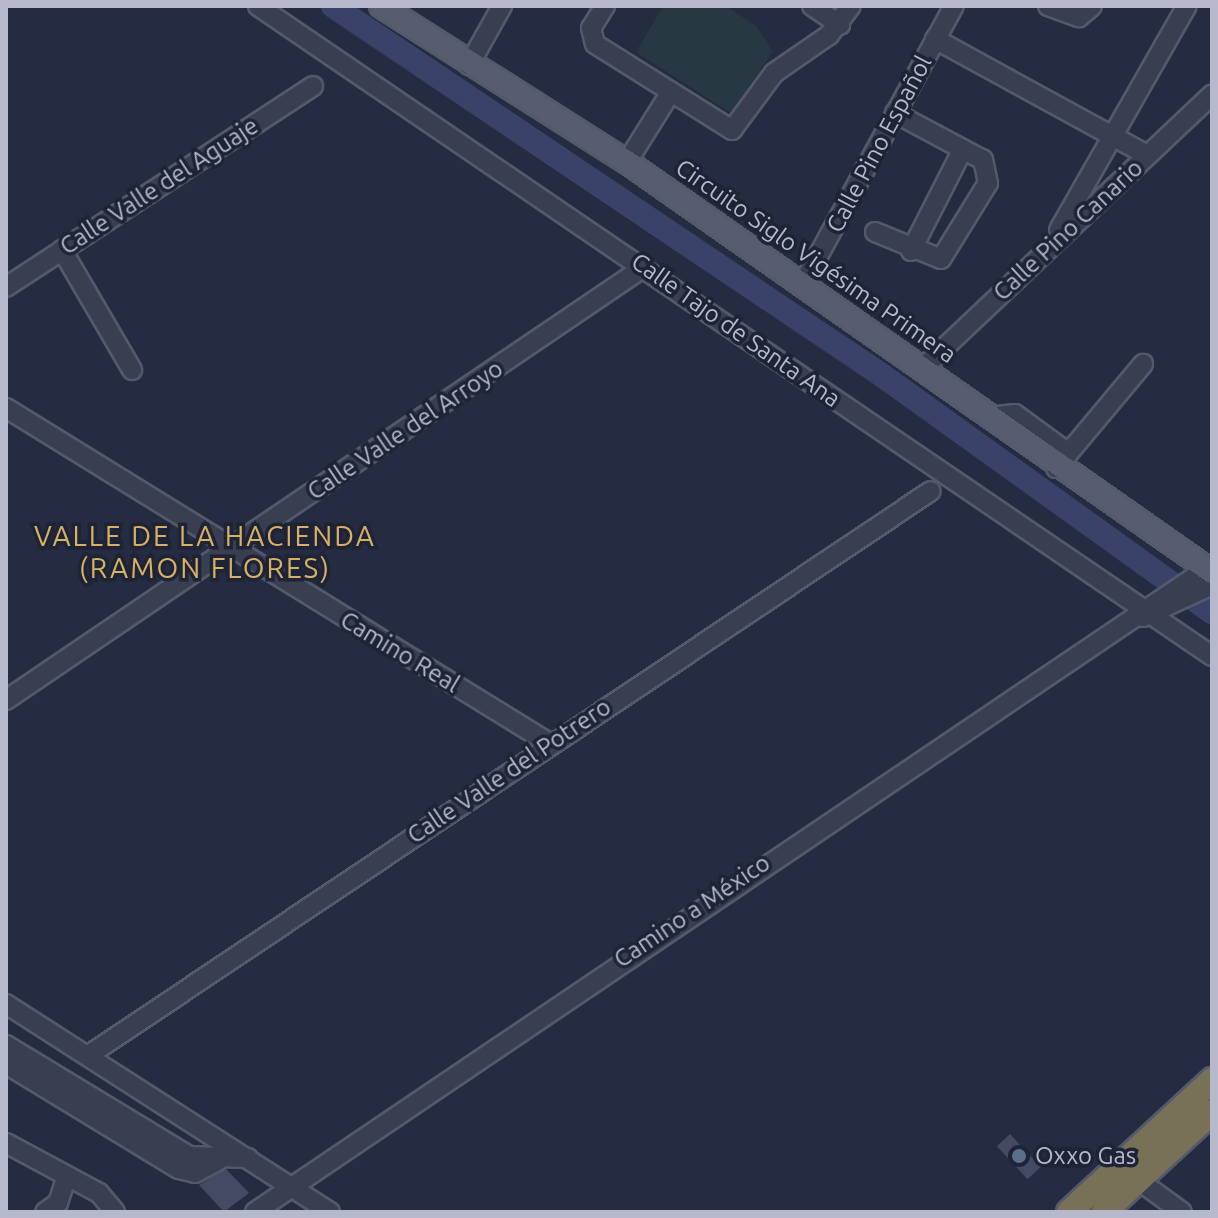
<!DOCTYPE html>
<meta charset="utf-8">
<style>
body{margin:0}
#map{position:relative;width:1218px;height:1218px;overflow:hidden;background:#252b41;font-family:Ubuntu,sans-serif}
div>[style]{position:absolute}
.green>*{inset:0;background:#273842}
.river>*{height:24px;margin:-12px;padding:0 12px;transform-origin:12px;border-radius:12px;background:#394268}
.building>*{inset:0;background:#444a63;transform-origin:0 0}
.roads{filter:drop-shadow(2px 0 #54596b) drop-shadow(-2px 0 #54596b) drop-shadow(0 2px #54596b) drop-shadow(0 -2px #54596b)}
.minor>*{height:18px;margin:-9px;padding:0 9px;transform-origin:9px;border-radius:9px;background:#3a3e51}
.major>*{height:22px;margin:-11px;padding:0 11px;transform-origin:11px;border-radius:11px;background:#585c70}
.highway>*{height:24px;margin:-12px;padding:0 12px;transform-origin:12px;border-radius:12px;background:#777257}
.dots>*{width:22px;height:22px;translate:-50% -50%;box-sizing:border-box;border:4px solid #1e2336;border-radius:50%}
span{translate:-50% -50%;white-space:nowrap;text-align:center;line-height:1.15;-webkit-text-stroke:7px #1e2336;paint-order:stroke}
.street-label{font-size:24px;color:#b6b9cb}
.poi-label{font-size:24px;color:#b6b9cb}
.left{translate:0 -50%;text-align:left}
.quarter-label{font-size:28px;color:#d6b166;letter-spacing:2px}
.frame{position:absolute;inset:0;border:8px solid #b6b9cb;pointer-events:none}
</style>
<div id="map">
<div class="green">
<div style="clip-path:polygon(663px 6px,726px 6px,755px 25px,773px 51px,732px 114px,636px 52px)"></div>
</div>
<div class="river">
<div style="left:333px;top:6px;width:663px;rotate:33.93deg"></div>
<div style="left:883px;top:376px;width:405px;rotate:35.7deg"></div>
</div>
<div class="building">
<div style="left:1010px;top:1134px;width:45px;height:18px;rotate:47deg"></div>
<div style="clip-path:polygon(226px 1169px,249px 1193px,224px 1212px,199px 1185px)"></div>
</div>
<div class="roads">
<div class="minor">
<div style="left:258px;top:6px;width:1154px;rotate:34.27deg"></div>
<div style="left:605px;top:6px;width:26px;rotate:122deg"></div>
<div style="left:591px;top:28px;width:16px;rotate:76deg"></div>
<div style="left:595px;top:44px;width:162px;rotate:32.1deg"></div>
<div style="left:732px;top:130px;width:71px;rotate:-53.6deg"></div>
<div style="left:774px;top:73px;width:67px;rotate:-34.6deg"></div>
<div style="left:829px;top:35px;width:36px;rotate:-53deg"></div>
<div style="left:812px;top:6px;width:34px;rotate:34deg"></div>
<div style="left:1048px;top:6px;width:33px;rotate:20deg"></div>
<div style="left:1079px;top:17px;width:17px;rotate:-40deg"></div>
<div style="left:935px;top:39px;width:242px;rotate:28.7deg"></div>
<div style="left:469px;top:65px;width:68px;rotate:-60.8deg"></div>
<div style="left:627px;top:162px;width:79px;rotate:-57.9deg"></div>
<div style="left:1059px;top:230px;width:258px;rotate:-60.3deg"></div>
<div style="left:875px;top:232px;width:71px;rotate:22.2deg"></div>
<div style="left:941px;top:259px;width:89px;rotate:-58.3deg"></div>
<div style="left:988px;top:183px;width:24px;rotate:-102deg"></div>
<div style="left:983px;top:160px;width:100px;rotate:-151.9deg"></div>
<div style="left:62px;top:250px;width:139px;rotate:59.7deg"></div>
<div style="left:911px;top:251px;width:114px;rotate:-63deg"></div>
<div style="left:804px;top:282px;width:314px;rotate:-61.5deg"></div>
<div style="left:6px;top:287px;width:367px;rotate:-33.2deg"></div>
<div style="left:925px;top:366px;width:395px;rotate:-43.4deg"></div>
<div style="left:6px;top:408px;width:638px;rotate:31.67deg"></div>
<div style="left:990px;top:417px;width:25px;rotate:-7deg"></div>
<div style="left:1015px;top:414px;width:66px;rotate:36.3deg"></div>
<div style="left:1056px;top:468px;width:136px;rotate:-50.1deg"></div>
<div style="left:1143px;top:617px;width:76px;rotate:-24.9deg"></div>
<div style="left:6px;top:700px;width:771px;rotate:-34.16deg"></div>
<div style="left:6px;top:1004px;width:385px;rotate:32.7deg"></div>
<div style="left:6px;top:1045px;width:214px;rotate:31.2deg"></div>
<div style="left:189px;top:1156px;width:59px;rotate:1.9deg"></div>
<div style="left:89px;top:1055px;width:1013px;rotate:-33.82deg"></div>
<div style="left:6px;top:1064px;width:202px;rotate:31.3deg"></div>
<div style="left:179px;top:1169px;width:16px;rotate:14deg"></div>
<div style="left:195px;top:1173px;width:26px;rotate:-28deg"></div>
<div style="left:6px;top:1143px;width:106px;rotate:28.3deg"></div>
<div style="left:99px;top:1193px;width:25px;rotate:50deg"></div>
<div style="left:1138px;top:1180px;width:54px;rotate:36deg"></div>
<div style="left:45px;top:1212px;width:16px;rotate:-35deg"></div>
<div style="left:58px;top:1203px;width:25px;rotate:-72deg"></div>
<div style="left:255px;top:1212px;width:1155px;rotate:-34.06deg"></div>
</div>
<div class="major">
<div style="left:381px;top:6px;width:291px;rotate:32.4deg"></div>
<div style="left:627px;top:162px;width:714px;rotate:35.02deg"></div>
</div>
<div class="highway">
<div style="left:1069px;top:1212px;width:195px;rotate:-42.7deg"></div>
<div style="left:1104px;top:1212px;width:147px;rotate:-42.8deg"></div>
</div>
</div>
<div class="dots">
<div style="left:1019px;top:1156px;background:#5c6f8a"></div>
</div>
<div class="street-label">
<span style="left:879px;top:144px;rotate:-62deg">Calle Pino Español</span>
<span style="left:159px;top:186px;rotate:-33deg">Calle Valle del Aguaje</span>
<span style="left:1068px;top:230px;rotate:-43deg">Calle Pino Canario</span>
<span style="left:816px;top:261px;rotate:35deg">Circuito Siglo Vigésima Primera</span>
<span style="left:736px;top:330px;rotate:35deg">Calle Tajo de Santa Ana</span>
<span style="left:405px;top:430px;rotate:-34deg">Calle Valle del Arroyo</span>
<span style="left:400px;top:652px;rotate:31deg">Camino Real</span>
<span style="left:509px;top:771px;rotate:-34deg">Calle Valle del Potrero</span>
<span style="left:692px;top:911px;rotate:-34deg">Camino a México</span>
</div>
<div class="poi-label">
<span class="left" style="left:1035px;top:1156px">Oxxo Gas</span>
</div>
<div class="quarter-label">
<span style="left:205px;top:552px">VALLE DE LA HACIENDA<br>(RAMON FLORES)</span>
</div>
<div class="frame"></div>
</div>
